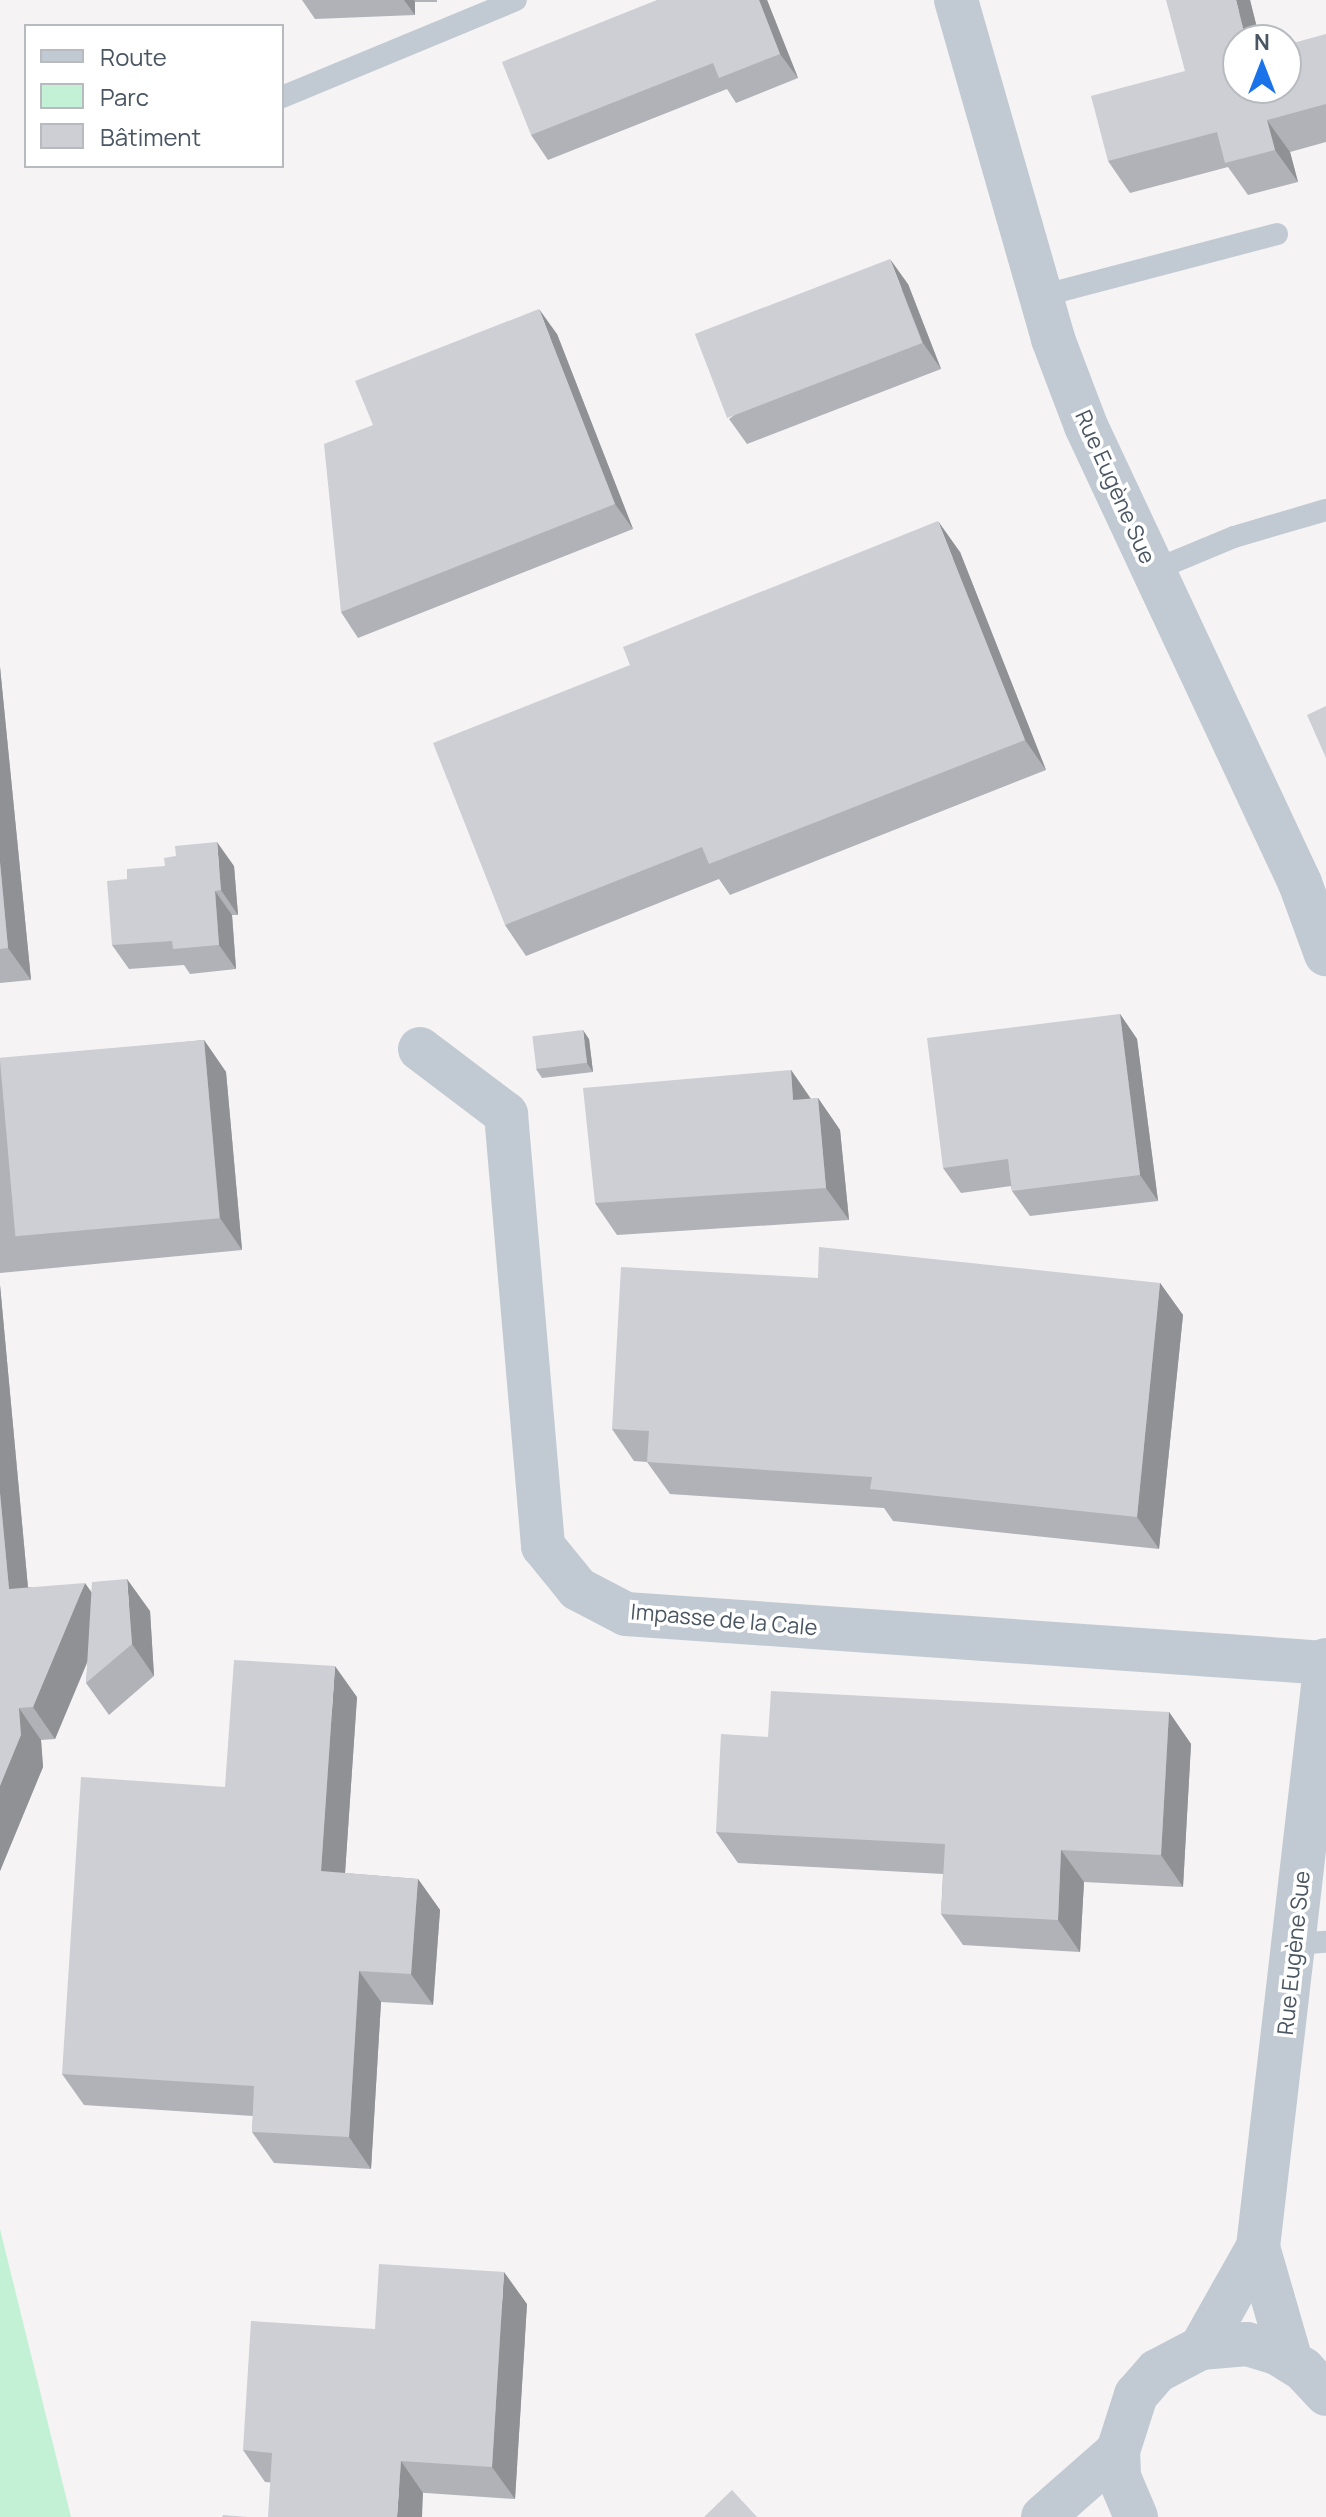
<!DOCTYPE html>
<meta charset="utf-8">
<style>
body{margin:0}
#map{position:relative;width:1326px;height:2517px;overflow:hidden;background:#f5f3f3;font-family:Manrope,sans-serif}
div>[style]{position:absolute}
.green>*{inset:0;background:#c3f1d5}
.service>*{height:22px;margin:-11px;padding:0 11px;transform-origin:11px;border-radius:11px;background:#c1cad2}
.minor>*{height:44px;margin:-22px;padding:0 22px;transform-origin:22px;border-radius:22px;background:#c1cad2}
.tertiary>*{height:44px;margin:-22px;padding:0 22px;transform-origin:22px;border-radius:22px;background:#c1cad2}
.wall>*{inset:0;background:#b0b2b7}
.shaded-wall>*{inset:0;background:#909195}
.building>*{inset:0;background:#cdcfd5;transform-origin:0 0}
span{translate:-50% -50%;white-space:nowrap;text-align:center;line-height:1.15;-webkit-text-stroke:7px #fff;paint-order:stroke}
.street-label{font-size:22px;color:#4a5661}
.legend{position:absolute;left:24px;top:24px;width:260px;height:144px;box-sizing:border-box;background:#fff;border:2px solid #b7bbc0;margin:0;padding:10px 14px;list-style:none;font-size:24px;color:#4a5661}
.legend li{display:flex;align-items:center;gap:16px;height:40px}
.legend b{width:40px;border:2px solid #b7bbc0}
.north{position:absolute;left:1222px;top:24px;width:80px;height:80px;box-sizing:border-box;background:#fff;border:2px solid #b7bbc0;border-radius:50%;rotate:0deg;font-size:22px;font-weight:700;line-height:32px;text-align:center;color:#4a5661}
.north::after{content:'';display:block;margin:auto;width:28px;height:36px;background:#1a73e8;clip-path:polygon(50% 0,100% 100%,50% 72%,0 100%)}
</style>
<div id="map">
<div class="green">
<div style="clip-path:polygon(0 2229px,71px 2517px,0 2517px)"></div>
</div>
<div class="service">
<div style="left:282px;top:97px;width:253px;rotate:-22.5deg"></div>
<div style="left:1041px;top:296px;width:244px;rotate:-14.7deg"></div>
<div style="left:1152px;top:571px;width:89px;rotate:-22.5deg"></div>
<div style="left:1234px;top:537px;width:96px;rotate:-16.4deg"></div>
<div style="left:1295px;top:1944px;width:31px;rotate:-4deg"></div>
</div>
<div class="minor">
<div style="left:956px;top:0;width:353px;rotate:74deg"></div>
<div style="left:1053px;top:339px;width:93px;rotate:69.2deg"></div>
<div style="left:1086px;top:426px;width:505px;rotate:64.91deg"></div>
<div style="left:1300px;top:883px;width:76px;rotate:69.9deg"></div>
<div style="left:420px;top:1049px;width:108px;rotate:37.1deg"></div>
<div style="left:506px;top:1114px;width:434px;rotate:85.1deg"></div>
<div style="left:543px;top:1546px;width:55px;rotate:50.9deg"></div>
<div style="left:578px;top:1589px;width:54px;rotate:27.5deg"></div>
<div style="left:626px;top:1614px;width:702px;rotate:4deg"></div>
<div style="left:1258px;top:2247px;width:119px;rotate:73.9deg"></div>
<div style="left:1201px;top:2348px;width:116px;rotate:-60.6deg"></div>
<div style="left:1258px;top:2247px;width:591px;rotate:-83.39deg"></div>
</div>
<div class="tertiary">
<div style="left:1043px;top:2517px;width:100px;rotate:-41.3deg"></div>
<div style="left:1136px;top:2517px;width:43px;rotate:-113deg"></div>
<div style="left:1119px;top:2477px;width:26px;rotate:-92deg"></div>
<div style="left:1118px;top:2451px;width:59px;rotate:-72.2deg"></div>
<div style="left:1136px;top:2395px;width:32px;rotate:-49deg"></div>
<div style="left:1157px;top:2371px;width:50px;rotate:-27.6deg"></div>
<div style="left:1201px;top:2348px;width:46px;rotate:-5deg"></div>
<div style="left:1247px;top:2344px;width:31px;rotate:17deg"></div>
<div style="left:1277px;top:2353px;width:31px;rotate:32deg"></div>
<div style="left:1303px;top:2369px;width:34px;rotate:47deg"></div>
</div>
<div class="wall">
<div style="clip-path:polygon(302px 0,437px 0,437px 2px,415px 2px,415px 15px,315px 19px)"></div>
<div style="clip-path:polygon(657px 0,767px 0,798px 78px,736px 103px,727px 89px,548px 160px,531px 135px)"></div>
<div style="clip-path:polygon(1250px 0,1260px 40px,1238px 40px,1238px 88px,1326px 34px,1326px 142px,1290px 152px,1298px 182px,1248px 195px,1228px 167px,1130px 193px,1108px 161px,1185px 71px)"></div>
<div style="clip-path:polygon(908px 284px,941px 369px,747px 444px,729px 419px)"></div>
<div style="clip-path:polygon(557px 334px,633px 529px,358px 638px,341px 612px,373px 425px)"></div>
<div style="clip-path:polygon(960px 552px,1046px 770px,730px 895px,719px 879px,526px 956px,505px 925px)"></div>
<div style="clip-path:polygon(0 667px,31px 980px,0 983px)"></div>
<div style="clip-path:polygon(234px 866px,238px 915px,232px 915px,236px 969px,190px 974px,184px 965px,129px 969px,112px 945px,127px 879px)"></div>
<div style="clip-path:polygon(1120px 1014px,1137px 1039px,1158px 1201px,1030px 1216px,1012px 1191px,1011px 1186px,961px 1193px,943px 1168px)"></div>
<div style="clip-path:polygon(589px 1039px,593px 1072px,542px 1078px,536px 1069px)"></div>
<div style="clip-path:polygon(204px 1040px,226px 1072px,242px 1250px,0 1273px,0 1060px)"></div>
<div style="clip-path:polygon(791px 1070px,811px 1099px,818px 1098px,840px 1130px,849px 1220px,617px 1235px,595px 1203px)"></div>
<div style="clip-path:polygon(818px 1278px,1160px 1283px,1183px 1315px,1159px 1549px,893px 1521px,884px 1508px,670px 1494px,647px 1462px,634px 1461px,612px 1429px)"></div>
<div style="clip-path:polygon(0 1285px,28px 1587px,92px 1593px,150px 1611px,154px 1676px,109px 1715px,86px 1683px,88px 1661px,55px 1739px,41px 1740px,43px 1767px,0 1871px)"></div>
<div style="clip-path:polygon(357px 1697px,345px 1873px,418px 1879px,440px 1910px,433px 2005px,381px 2002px,371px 2169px,274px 2163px,252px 2132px,253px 2116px,84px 2105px,62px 2074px,225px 1787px)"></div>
<div style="clip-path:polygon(1169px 1712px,1191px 1744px,1183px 1887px,1084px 1882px,1080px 1952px,963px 1945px,941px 1914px,943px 1874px,738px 1863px,716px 1832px,768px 1737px)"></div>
<div style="clip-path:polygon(527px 2304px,515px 2499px,265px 2482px,243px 2450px,375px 2329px)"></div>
</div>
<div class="shaded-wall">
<div style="clip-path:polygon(404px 0,414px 0,415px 2px,415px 15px)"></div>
<div style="clip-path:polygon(759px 0,767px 0,798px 78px,780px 54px)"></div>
<div style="clip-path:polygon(1236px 0,1250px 0,1260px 40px,1246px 40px)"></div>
<div style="clip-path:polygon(1267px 120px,1290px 152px,1298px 182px,1275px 150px)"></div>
<div style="clip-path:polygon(890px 259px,908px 284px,941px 369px,923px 343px)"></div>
<div style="clip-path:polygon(539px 309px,557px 334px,633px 529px,615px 504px)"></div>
<div style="clip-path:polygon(938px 521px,960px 552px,1046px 770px,1025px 740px)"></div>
<div style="clip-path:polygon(0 667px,31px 980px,8px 948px,0 862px)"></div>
<div style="clip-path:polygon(217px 842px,234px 866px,238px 915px,221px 890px)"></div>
<div style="clip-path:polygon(215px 891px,232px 915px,236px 969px,219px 945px)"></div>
<div style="clip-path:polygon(1120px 1014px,1137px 1039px,1158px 1201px,1140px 1175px)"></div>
<div style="clip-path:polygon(583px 1030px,589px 1039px,593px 1072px,587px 1063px)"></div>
<div style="clip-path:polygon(204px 1040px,226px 1072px,242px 1250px,220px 1218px)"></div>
<div style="clip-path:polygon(791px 1070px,813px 1102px,793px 1100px)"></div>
<div style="clip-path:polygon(818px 1098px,840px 1130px,849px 1220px,826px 1188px)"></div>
<div style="clip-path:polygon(1160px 1283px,1183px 1315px,1159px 1549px,1137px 1517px)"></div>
<div style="clip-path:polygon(0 1285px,31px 1621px,9px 1589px,0 1493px)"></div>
<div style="clip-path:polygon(127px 1579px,150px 1611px,154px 1676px,132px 1644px)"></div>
<div style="clip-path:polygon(85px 1583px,107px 1614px,55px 1739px,33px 1707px)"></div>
<div style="clip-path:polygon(335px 1666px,357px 1697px,343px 1903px,321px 1871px)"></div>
<div style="clip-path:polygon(19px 1708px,41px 1740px,43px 1767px,0 1871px,0 1786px)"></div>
<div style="clip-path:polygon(1169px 1712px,1191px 1744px,1183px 1887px,1161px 1855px)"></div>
<div style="clip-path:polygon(1061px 1850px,1084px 1882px,1080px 1952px,1058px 1920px)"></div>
<div style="clip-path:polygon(418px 1879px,440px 1910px,433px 2005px,411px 1974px)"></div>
<div style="clip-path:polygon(359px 1971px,381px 2002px,371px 2169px,349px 2137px)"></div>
<div style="clip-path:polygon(504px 2272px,527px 2304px,515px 2499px,492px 2467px)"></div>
<div style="clip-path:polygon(401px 2461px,423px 2493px,422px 2517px,397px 2517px)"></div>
</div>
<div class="building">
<div style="clip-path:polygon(657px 0,759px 0,780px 54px,719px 78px,713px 63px,531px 135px,502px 62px)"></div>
<div style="clip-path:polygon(1166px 0,1236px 0,1246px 40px,1238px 40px,1238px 88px,1286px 88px,1286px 45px,1326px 34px,1326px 104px,1267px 120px,1275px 150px,1225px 163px,1217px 132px,1108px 161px,1091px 96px,1185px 71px)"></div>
<div style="left:890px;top:259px;width:90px;height:209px;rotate:69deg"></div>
<div style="clip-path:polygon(539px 309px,615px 504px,341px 612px,324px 444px,373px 425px,355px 381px)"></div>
<div style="clip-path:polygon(938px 521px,1025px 740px,709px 864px,702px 847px,505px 925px,433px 743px,630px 665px,623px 647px)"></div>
<div style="clip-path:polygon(1326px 706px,1326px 758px,1307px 715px)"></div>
<div style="clip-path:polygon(217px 842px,221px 890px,215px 891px,219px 945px,173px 949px,172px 941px,112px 945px,107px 881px,127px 879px,127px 869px,165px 866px,164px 858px,176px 856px,175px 846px)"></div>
<div style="clip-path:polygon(0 862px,8px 948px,0 949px)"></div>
<div style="clip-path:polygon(1120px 1014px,1140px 1175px,1012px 1191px,1008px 1159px,943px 1168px,927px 1038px)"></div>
<div style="left:583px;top:1030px;width:33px;height:51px;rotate:83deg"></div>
<div style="left:204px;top:1040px;width:179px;height:205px;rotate:85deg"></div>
<div style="clip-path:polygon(791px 1070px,793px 1100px,818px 1098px,826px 1188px,595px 1203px,583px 1088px)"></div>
<div style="clip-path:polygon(819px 1247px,1160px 1283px,1137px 1517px,870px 1489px,872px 1477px,647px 1462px,649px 1431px,612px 1429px,621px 1267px,818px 1278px)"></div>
<div style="clip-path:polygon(0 1493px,9px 1589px,85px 1583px,33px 1707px,19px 1708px,21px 1735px,0 1786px)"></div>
<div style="clip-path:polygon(127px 1579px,132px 1644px,86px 1683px,92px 1582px)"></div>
<div style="clip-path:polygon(234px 1660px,335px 1666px,321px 1871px,418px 1879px,411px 1974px,359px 1971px,349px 2137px,252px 2132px,254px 2086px,62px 2074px,81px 1777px,225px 1787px)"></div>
<div style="clip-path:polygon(771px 1691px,1169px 1712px,1161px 1855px,1061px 1850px,1058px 1920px,941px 1914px,945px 1844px,716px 1832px,721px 1734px,768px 1737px)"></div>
<div style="clip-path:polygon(379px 2264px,504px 2272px,492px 2467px,401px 2461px,397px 2517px,268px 2517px,272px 2453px,243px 2450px,251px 2321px,375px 2329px)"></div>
<div style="clip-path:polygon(732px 2490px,757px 2517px,704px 2517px)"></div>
<div style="clip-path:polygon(223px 2515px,248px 2517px,222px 2517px)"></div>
</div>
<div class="street-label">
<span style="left:1115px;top:487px;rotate:66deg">Rue Eugène Sue</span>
<span style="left:724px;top:1620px;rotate:5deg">Impasse de la Cale</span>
<span style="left:1294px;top:1953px;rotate:-84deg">Rue Eugène Sue</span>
</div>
<ul class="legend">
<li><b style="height:10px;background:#c1cad2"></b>Route</li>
<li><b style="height:22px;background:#c3f1d5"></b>Parc</li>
<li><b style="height:22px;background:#cdcfd5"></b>Bâtiment</li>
</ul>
<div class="north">N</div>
</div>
